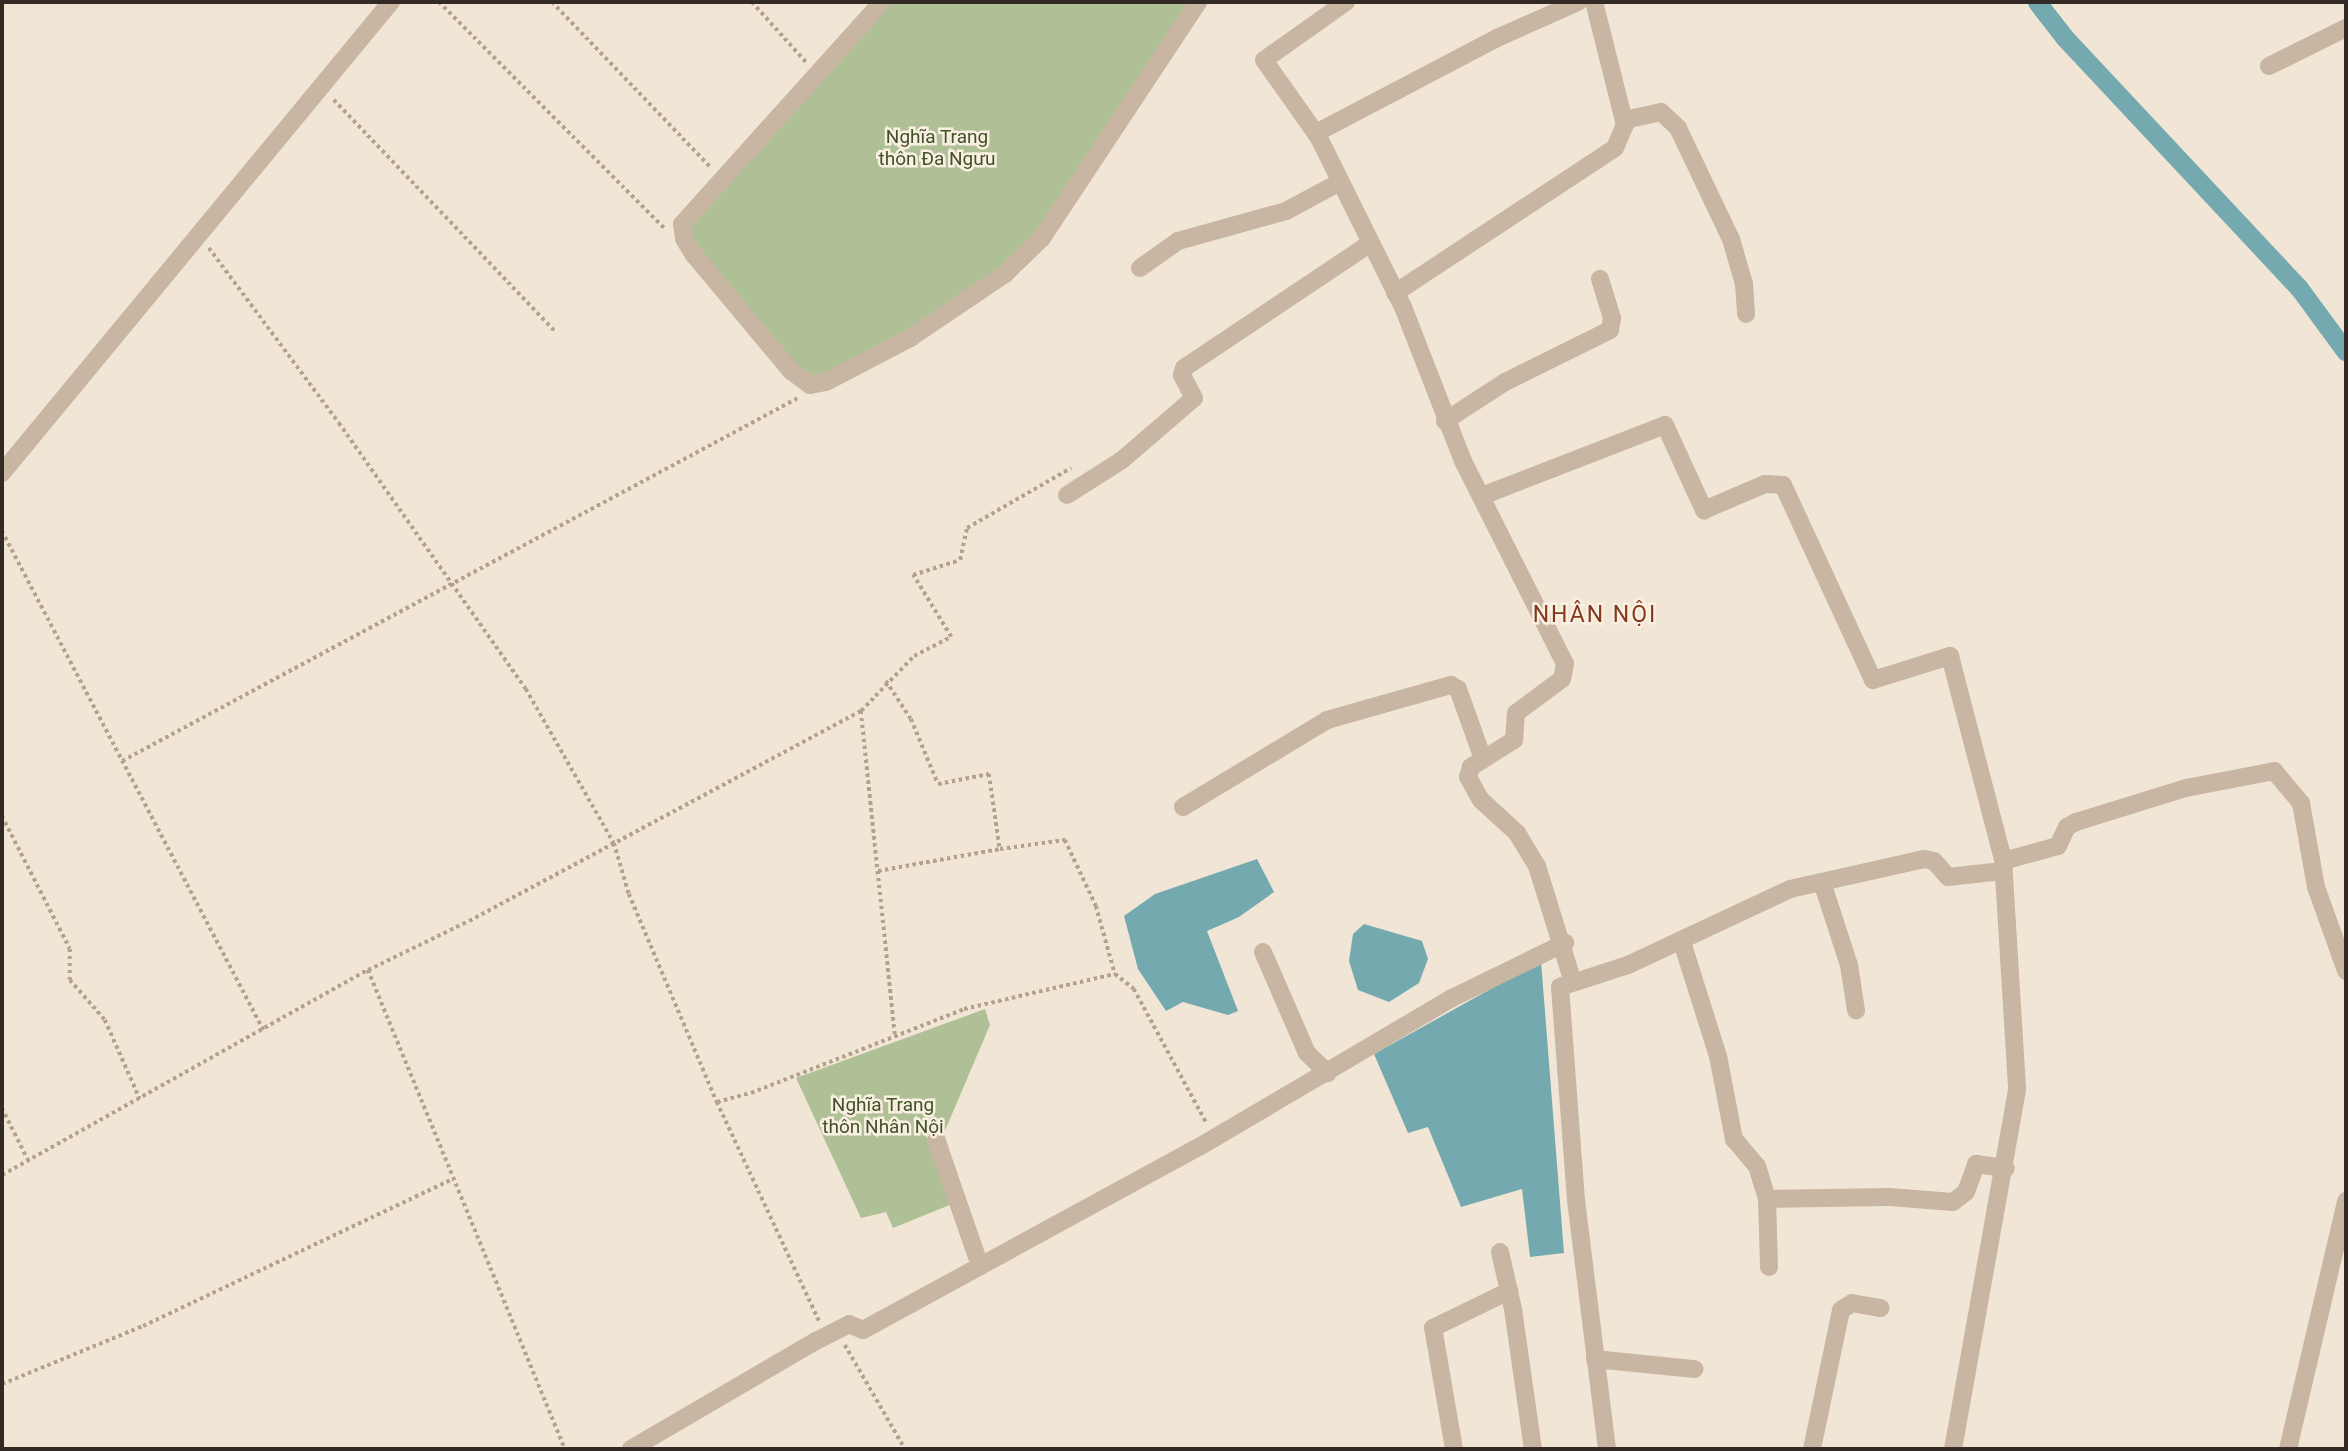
<!DOCTYPE html>
<meta charset="utf-8">
<style>
body{margin:0}
#map{position:relative;width:2348px;height:1451px;overflow:hidden;background:#f1e6d6;font-family:Roboto,sans-serif}
div>[style]{position:absolute}
.green>*{inset:0;background:#b0c096}
.water>*{inset:0;background:#74aaaf}
.canal>*{height:19px;margin:-9.5px;padding:0 9.5px;transform-origin:9.5px;border-radius:9.5px;background:#74aaaf}
.path>*{height:3.5px;margin-top:-1.75px;transform-origin:0;background:repeating-linear-gradient(90deg,#b5a08c 0 3.5px,transparent 0 7px)}
.minor>*{height:18px;margin:-9px;padding:0 9px;transform-origin:9px;border-radius:9px;background:#c9b6a2}
span{translate:-50% -50%;white-space:nowrap;text-align:center;line-height:1.15;-webkit-text-stroke:5px #f9f0e2;paint-order:stroke}
.park-label{font-size:19px;color:#415228}
.quarter-label{font-size:23px;color:#84391c;letter-spacing:2px}
.frame{position:absolute;inset:0;border:4px solid #332a25;pointer-events:none}
</style>
<div id="map">
<div class="green">
<div style="clip-path:polygon(882px 2px,1198px 2px,1042px 238px,910px 338px,810px 385px,694px 255px,682px 224px)"></div>
<div style="clip-path:polygon(985px 1009px,990px 1025px,944px 1133px,962px 1200px,893px 1228px,886px 1212px,861px 1218px,796px 1078px)"></div>
</div>
<div class="water">
<div style="clip-path:polygon(1257px 859px,1274px 892px,1239px 917px,1207px 931px,1238px 1011px,1228px 1015px,1183px 1002px,1166px 1011px,1138px 969px,1124px 916px,1155px 894px)"></div>
<div style="clip-path:polygon(1364px 924px,1422px 941px,1428px 959px,1419px 983px,1389px 1002px,1358px 990px,1349px 961px,1353px 934px)"></div>
<div style="clip-path:polygon(1541px 961px,1564px 1253px,1530px 1257px,1522px 1189px,1461px 1207px,1428px 1127px,1408px 1133px,1374px 1054px)"></div>
</div>
<div class="canal">
<div style="left:2037px;top:2px;width:46px;rotate:52.1deg"></div>
<div style="left:2065px;top:38px;width:342px;rotate:46.9deg"></div>
<div style="left:2299px;top:288px;width:79px;rotate:53.7deg"></div>
</div>
<div class="path">
<div style="left:439px;top:2px;width:320px;rotate:45.1deg"></div>
<div style="left:552px;top:2px;width:228px;rotate:46.2deg"></div>
<div style="left:752px;top:2px;width:82px;rotate:48deg"></div>
<div style="left:334px;top:100px;width:320px;rotate:46.3deg"></div>
<div style="left:209px;top:248px;width:218px;rotate:53.4deg"></div>
<div style="left:339px;top:423px;width:325px;rotate:54.9deg"></div>
<div style="left:526px;top:689px;width:177px;rotate:60.3deg"></div>
<div style="left:614px;top:843px;width:53px;rotate:73.6deg"></div>
<div style="left:629px;top:894px;width:226px;rotate:67.1deg"></div>
<div style="left:717px;top:1102px;width:242px;rotate:65deg"></div>
<div style="left:2px;top:531px;width:564px;rotate:62.35deg"></div>
<div style="left:886px;top:681px;width:45px;rotate:56.7deg"></div>
<div style="left:911px;top:719px;width:70px;rotate:67.4deg"></div>
<div style="left:938px;top:784px;width:52px;rotate:-11.1deg"></div>
<div style="left:989px;top:774px;width:76px;rotate:81.7deg"></div>
<div style="left:1000px;top:849px;width:66px;rotate:-7.9deg"></div>
<div style="left:1065px;top:840px;width:73px;rotate:64.8deg"></div>
<div style="left:1096px;top:906px;width:71px;rotate:74.4deg"></div>
<div style="left:861px;top:711px;width:325px;rotate:84deg"></div>
<div style="left:122px;top:761px;width:767px;rotate:-28.24deg"></div>
<div style="left:2px;top:816px;width:149px;rotate:62.9deg"></div>
<div style="left:70px;top:949px;width:31px;rotate:90deg"></div>
<div style="left:70px;top:980px;width:53px;rotate:48.8deg"></div>
<div style="left:105px;top:1020px;width:86px;rotate:66.1deg"></div>
<div style="left:878px;top:871px;width:124px;rotate:-10.2deg"></div>
<div style="left:368px;top:970px;width:518px;rotate:67.64deg"></div>
<div style="left:717px;top:1102px;width:35px;rotate:-15deg"></div>
<div style="left:751px;top:1093px;width:229px;rotate:-21.5deg"></div>
<div style="left:964px;top:1009px;width:155px;rotate:-13.1deg"></div>
<div style="left:1115px;top:974px;width:24px;rotate:38deg"></div>
<div style="left:1134px;top:989px;width:153px;rotate:61.6deg"></div>
<div style="left:2px;top:1108px;width:58px;rotate:63.4deg"></div>
<div style="left:2px;top:1175px;width:420px;rotate:-29.3deg"></div>
<div style="left:368px;top:970px;width:112px;rotate:-25.9deg"></div>
<div style="left:469px;top:921px;width:445px;rotate:-28.2deg"></div>
<div style="left:861px;top:711px;width:76px;rotate:-46.1deg"></div>
<div style="left:914px;top:656px;width:42px;rotate:-27.2deg"></div>
<div style="left:951px;top:637px;width:73px;rotate:-121.5deg"></div>
<div style="left:913px;top:575px;width:49px;rotate:-17.7deg"></div>
<div style="left:960px;top:560px;width:33px;rotate:-78deg"></div>
<div style="left:967px;top:528px;width:120px;rotate:-30deg"></div>
<div style="left:845px;top:1345px;width:120px;rotate:60deg"></div>
<div style="left:2px;top:1384px;width:152px;rotate:-22.4deg"></div>
<div style="left:143px;top:1326px;width:343px;rotate:-25.4deg"></div>
</div>
<div class="minor">
<div style="left:882px;top:2px;width:299px;rotate:132deg"></div>
<div style="left:682px;top:224px;width:15px;rotate:82deg"></div>
<div style="left:684px;top:239px;width:19px;rotate:58deg"></div>
<div style="left:694px;top:255px;width:151px;rotate:50.1deg"></div>
<div style="left:791px;top:371px;width:24px;rotate:36deg"></div>
<div style="left:810px;top:385px;width:16px;rotate:-11deg"></div>
<div style="left:826px;top:382px;width:95px;rotate:-27.6deg"></div>
<div style="left:910px;top:338px;width:115px;rotate:-34deg"></div>
<div style="left:1005px;top:274px;width:52px;rotate:-44.2deg"></div>
<div style="left:1042px;top:238px;width:283px;rotate:-56.5deg"></div>
<div style="left:1346px;top:2px;width:100px;rotate:144.7deg"></div>
<div style="left:1264px;top:60px;width:95px;rotate:54.8deg"></div>
<div style="left:1319px;top:138px;width:189px;rotate:63.6deg"></div>
<div style="left:1403px;top:307px;width:165px;rotate:68.7deg"></div>
<div style="left:1463px;top:461px;width:227px;rotate:63.3deg"></div>
<div style="left:1565px;top:664px;width:15px;rotate:101deg"></div>
<div style="left:1562px;top:679px;width:57px;rotate:143.5deg"></div>
<div style="left:1516px;top:713px;width:27px;rotate:94deg"></div>
<div style="left:1514px;top:740px;width:51px;rotate:147.9deg"></div>
<div style="left:1471px;top:767px;width:10px;rotate:107deg"></div>
<div style="left:1468px;top:777px;width:26px;rotate:61deg"></div>
<div style="left:1481px;top:800px;width:49px;rotate:42.5deg"></div>
<div style="left:1517px;top:833px;width:39px;rotate:59deg"></div>
<div style="left:1537px;top:866px;width:121px;rotate:72.8deg"></div>
<div style="left:2269px;top:66px;width:86px;rotate:-26.3deg"></div>
<div style="left:1624px;top:120px;width:38px;rotate:-12deg"></div>
<div style="left:1661px;top:112px;width:23px;rotate:43deg"></div>
<div style="left:1678px;top:128px;width:123px;rotate:64.5deg"></div>
<div style="left:1731px;top:239px;width:47px;rotate:73.9deg"></div>
<div style="left:1744px;top:284px;width:30px;rotate:86deg"></div>
<div style="left:1316px;top:133px;width:204px;rotate:-27.7deg"></div>
<div style="left:1497px;top:38px;width:89px;rotate:-24deg"></div>
<div style="left:1140px;top:268px;width:47px;rotate:-35.4deg"></div>
<div style="left:1178px;top:241px;width:112px;rotate:-15.5deg"></div>
<div style="left:1286px;top:211px;width:61px;rotate:-28.2deg"></div>
<div style="left:1395px;top:293px;width:263px;rotate:-33.4deg"></div>
<div style="left:1615px;top:148px;width:25px;rotate:-67deg"></div>
<div style="left:1625px;top:125px;width:127px;rotate:-104.1deg"></div>
<div style="left:1445px;top:421px;width:72px;rotate:-33deg"></div>
<div style="left:1505px;top:382px;width:117px;rotate:-26.3deg"></div>
<div style="left:1610px;top:330px;width:12px;rotate:-81deg"></div>
<div style="left:1612px;top:318px;width:41px;rotate:-107.1deg"></div>
<div style="left:2px;top:473px;width:611px;rotate:-50.45deg"></div>
<div style="left:1067px;top:495px;width:65px;rotate:-32.5deg"></div>
<div style="left:1122px;top:460px;width:95px;rotate:-40.7deg"></div>
<div style="left:1194px;top:398px;width:26px;rotate:-118deg"></div>
<div style="left:1182px;top:375px;width:7px;rotate:-74deg"></div>
<div style="left:1184px;top:368px;width:223px;rotate:-33.8deg"></div>
<div style="left:1482px;top:496px;width:196px;rotate:-21.2deg"></div>
<div style="left:1665px;top:425px;width:94px;rotate:65.4deg"></div>
<div style="left:1704px;top:510px;width:66px;rotate:-23.1deg"></div>
<div style="left:1765px;top:484px;width:18px;rotate:3deg"></div>
<div style="left:1783px;top:485px;width:215px;rotate:65.2deg"></div>
<div style="left:1873px;top:680px;width:81px;rotate:-17.3deg"></div>
<div style="left:1950px;top:656px;width:210px;rotate:75.4deg"></div>
<div style="left:2003px;top:859px;width:231px;rotate:86.5deg"></div>
<div style="left:2017px;top:1090px;width:365px;rotate:100.1deg"></div>
<div style="left:1183px;top:807px;width:168px;rotate:-31.1deg"></div>
<div style="left:1327px;top:720px;width:129px;rotate:-15.8deg"></div>
<div style="left:1451px;top:685px;width:8px;rotate:30deg"></div>
<div style="left:1458px;top:689px;width:74px;rotate:70.3deg"></div>
<div style="left:2003px;top:861px;width:57px;rotate:-15.3deg"></div>
<div style="left:2058px;top:846px;width:21px;rotate:-65deg"></div>
<div style="left:2067px;top:827px;width:10px;rotate:-29deg"></div>
<div style="left:2076px;top:822px;width:115px;rotate:-17.2deg"></div>
<div style="left:2186px;top:788px;width:90px;rotate:-10.9deg"></div>
<div style="left:2274px;top:771px;width:42px;rotate:49.8deg"></div>
<div style="left:2301px;top:803px;width:85px;rotate:79.9deg"></div>
<div style="left:2316px;top:887px;width:89px;rotate:70.3deg"></div>
<div style="left:1822px;top:882px;width:87px;rotate:72deg"></div>
<div style="left:1849px;top:965px;width:46px;rotate:81.2deg"></div>
<div style="left:1682px;top:942px;width:120px;rotate:72.5deg"></div>
<div style="left:1718px;top:1056px;width:85px;rotate:79.1deg"></div>
<div style="left:1734px;top:1139px;width:35px;rotate:50deg"></div>
<div style="left:1757px;top:1166px;width:34px;rotate:73deg"></div>
<div style="left:1767px;top:1199px;width:68px;rotate:88.3deg"></div>
<div style="left:1263px;top:952px;width:110px;rotate:66.5deg"></div>
<div style="left:1307px;top:1053px;width:29px;rotate:44deg"></div>
<div style="left:935px;top:1136px;width:138px;rotate:70.9deg"></div>
<div style="left:1767px;top:1199px;width:123px;rotate:-0.9deg"></div>
<div style="left:1890px;top:1197px;width:63px;rotate:4.5deg"></div>
<div style="left:1953px;top:1202px;width:16px;rotate:-38deg"></div>
<div style="left:1966px;top:1192px;width:30px;rotate:-70deg"></div>
<div style="left:1976px;top:1164px;width:30px;rotate:8deg"></div>
<div style="left:1500px;top:1252px;width:58px;rotate:77.2deg"></div>
<div style="left:1513px;top:1309px;width:141px;rotate:81.9deg"></div>
<div style="left:1595px;top:1359px;width:100px;rotate:5.8deg"></div>
<div style="left:631px;top:1449px;width:214px;rotate:-30.3deg"></div>
<div style="left:816px;top:1341px;width:37px;rotate:-27deg"></div>
<div style="left:849px;top:1324px;width:15px;rotate:23deg"></div>
<div style="left:863px;top:1330px;width:383px;rotate:-28.6deg"></div>
<div style="left:1199px;top:1147px;width:294px;rotate:-30.5deg"></div>
<div style="left:1452px;top:998px;width:126px;rotate:-26deg"></div>
<div style="left:1454px;top:1449px;width:123px;rotate:-99.8deg"></div>
<div style="left:1433px;top:1328px;width:85px;rotate:-26deg"></div>
<div style="left:1607px;top:1449px;width:251px;rotate:-97.1deg"></div>
<div style="left:1576px;top:1200px;width:214px;rotate:-94.3deg"></div>
<div style="left:1560px;top:987px;width:71px;rotate:-17.9deg"></div>
<div style="left:1628px;top:965px;width:179px;rotate:-25.1deg"></div>
<div style="left:1790px;top:889px;width:137px;rotate:-12.6deg"></div>
<div style="left:1924px;top:859px;width:10px;rotate:11deg"></div>
<div style="left:1934px;top:861px;width:21px;rotate:49deg"></div>
<div style="left:1948px;top:877px;width:55px;rotate:-6.2deg"></div>
<div style="left:1812px;top:1449px;width:142px;rotate:-78.2deg"></div>
<div style="left:1841px;top:1310px;width:13px;rotate:-32deg"></div>
<div style="left:1852px;top:1303px;width:29px;rotate:10deg"></div>
<div style="left:2288px;top:1449px;width:255px;rotate:-76.8deg"></div>
</div>
<div class="park-label">
<span style="left:937px;top:148px">Nghĩa Trang<br>thôn Đa Ngưu</span>
<span style="left:883px;top:1116px">Nghĩa Trang<br>thôn Nhân Nội</span>
</div>
<div class="quarter-label">
<span style="left:1595px;top:615px">NHÂN NỘI</span>
</div>
<div class="frame"></div>
</div>
